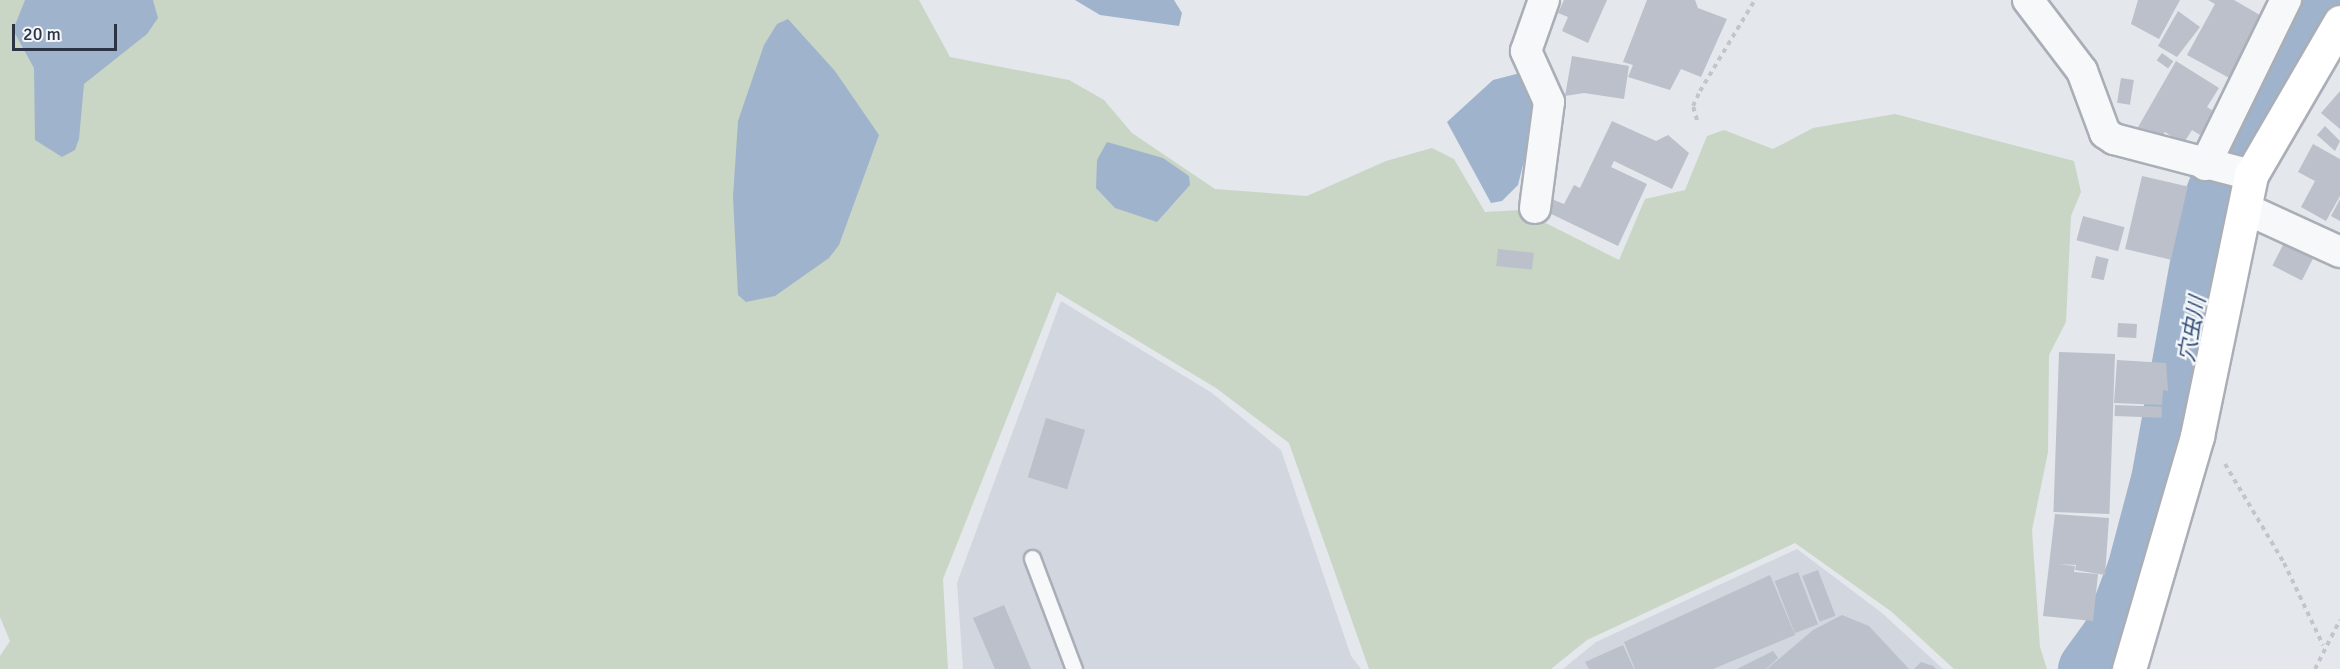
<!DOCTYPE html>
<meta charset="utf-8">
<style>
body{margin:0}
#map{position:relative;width:2340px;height:669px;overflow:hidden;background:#e4e7ec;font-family:Signika,"Noto Sans JP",sans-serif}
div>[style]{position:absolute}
.built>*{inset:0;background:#d2d6de}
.green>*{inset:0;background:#c9d6c5}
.water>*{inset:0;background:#9fb4cc}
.river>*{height:63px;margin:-31.5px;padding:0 31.5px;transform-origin:31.5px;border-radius:31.5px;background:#9fb4cc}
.building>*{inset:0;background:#bbc0ca;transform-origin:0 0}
.path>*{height:4px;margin-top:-2px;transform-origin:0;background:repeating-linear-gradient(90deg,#c2c5cb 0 4.5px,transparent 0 9px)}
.roads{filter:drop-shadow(2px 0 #a9aeb7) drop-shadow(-2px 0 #a9aeb7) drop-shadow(0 2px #a9aeb7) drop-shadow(0 -2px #a9aeb7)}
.lane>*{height:15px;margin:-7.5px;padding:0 7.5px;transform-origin:7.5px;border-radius:7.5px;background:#f7f8fa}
.street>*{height:30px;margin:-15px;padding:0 15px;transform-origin:15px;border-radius:15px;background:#f7f8fa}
.secondary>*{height:33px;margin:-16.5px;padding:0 16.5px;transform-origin:16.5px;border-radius:16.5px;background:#fff}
span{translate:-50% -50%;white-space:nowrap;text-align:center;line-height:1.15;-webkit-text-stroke:5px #f4f6f9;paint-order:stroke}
.water-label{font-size:22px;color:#34527a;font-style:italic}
.scale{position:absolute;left:12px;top:24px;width:105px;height:27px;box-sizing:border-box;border:3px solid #2b3445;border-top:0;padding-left:8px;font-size:18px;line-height:21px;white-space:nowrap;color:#2b3445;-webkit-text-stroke:4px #f4f6f9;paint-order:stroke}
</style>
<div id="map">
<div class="built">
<div style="clip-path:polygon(1061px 301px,1212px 393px,1281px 450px,1351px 656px,1361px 669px,963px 669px,957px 583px)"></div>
<div style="clip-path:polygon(1797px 549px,1882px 613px,1943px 669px,1563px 669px,1596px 642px)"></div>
</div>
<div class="green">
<div style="clip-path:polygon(0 0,919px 0,950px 57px,1069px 80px,1104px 100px,1132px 133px,1215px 189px,1307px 196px,1386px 161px,1432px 148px,1454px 159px,1485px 212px,1520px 210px,1619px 260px,1645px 199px,1685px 190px,1707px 136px,1724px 130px,1773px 149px,1813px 128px,1895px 114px,2074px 161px,2081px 192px,2071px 216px,2066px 322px,2049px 355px,2048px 452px,2032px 530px,2040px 647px,2047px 669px,1954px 669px,1892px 612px,1795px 543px,1587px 640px,1551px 669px,1369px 669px,1289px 443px,1216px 388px,1057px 292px,943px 579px,948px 669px,0 669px,0 656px,10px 641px,0 617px)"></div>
</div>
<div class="water">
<div style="clip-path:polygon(25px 0,153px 0,158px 18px,147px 34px,84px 84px,79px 139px,75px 150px,62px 157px,35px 140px,34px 68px,13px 30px)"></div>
<div style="clip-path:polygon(1075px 0,1174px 0,1182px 13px,1179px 26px,1100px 15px)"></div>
<div style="clip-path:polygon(788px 19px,835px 71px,879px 135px,839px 245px,829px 258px,775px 296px,746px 302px,738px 295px,733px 197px,738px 121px,764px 45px,777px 24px)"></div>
<div style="clip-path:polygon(1528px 71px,1537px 109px,1518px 185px,1502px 201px,1491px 203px,1447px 122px,1493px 80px)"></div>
<div style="clip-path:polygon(1107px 142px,1163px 158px,1189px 176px,1190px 185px,1157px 222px,1115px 208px,1096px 188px,1097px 160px)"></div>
</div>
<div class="river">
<div style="left:2089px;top:669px;width:41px;rotate:-54deg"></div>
<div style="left:2113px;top:636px;width:71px;rotate:-69.3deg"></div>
<div style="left:2138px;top:570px;width:93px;rotate:-75.1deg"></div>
<div style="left:2162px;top:480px;width:275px;rotate:-79.8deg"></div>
<div style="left:2211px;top:209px;width:69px;rotate:-68.7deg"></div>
<div style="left:2236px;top:145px;width:169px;rotate:-59.3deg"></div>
</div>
<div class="building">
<div style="clip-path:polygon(1564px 0,1607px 0,1588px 43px,1562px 31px,1568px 17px,1558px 13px)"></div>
<div style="clip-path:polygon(1647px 0,1695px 0,1698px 8px,1727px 19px,1701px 77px,1681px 69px,1670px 90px,1628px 77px,1633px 65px,1623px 62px)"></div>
<div style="clip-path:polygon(2138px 0,2180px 0,2159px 39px,2131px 24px)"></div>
<div style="clip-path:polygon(2208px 0,2234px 0,2265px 18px,2231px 79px,2187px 55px,2215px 4px)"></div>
<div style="clip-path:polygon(2178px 11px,2200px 27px,2177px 57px,2158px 46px)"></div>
<div style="left:2162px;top:53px;width:14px;height:9px;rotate:36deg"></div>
<div style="clip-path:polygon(1572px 56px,1629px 66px,1624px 99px,1584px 93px,1565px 96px)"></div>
<div style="clip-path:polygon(2176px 61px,2219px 88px,2207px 107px,2215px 112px,2200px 135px,2192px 130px,2183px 144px,2165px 132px,2161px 137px,2137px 129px)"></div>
<div style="left:2121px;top:78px;width:13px;height:25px;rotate:9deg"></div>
<div style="clip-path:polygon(2340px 91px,2340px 129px,2321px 113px)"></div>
<div style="clip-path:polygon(1612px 121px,1656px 141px,1668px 135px,1689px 153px,1672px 189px,1614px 161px,1611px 167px,1647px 184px,1618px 246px,1543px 210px,1549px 198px,1564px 204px,1574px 185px,1580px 188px)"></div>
<div style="clip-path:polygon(2325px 126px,2340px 141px,2335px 151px,2317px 135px)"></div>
<div style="clip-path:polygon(2313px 144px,2340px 159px,2340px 196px,2326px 221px,2301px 207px,2315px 181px,2298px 172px)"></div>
<div style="left:2142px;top:176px;width:47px;height:75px;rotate:13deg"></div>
<div style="clip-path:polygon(2340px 199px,2340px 221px,2331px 216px)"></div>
<div style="left:2083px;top:216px;width:43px;height:25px;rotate:15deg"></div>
<div style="left:2287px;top:237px;width:33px;height:32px;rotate:27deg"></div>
<div style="left:1498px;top:249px;width:36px;height:17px;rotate:6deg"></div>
<div style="left:2096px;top:256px;width:13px;height:22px;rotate:13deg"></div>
<div style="left:2118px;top:323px;width:19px;height:14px;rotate:3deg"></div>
<div style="left:2115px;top:354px;width:160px;height:56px;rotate:92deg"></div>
<div style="clip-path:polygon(2117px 360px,2166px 363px,2168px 391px,2163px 390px,2162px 405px,2114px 403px)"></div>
<div style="left:2115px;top:405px;width:47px;height:11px;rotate:2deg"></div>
<div style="left:1046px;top:418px;width:41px;height:62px;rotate:17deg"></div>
<div style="clip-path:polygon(2055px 514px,2109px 518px,2105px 575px,2075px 570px,2076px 565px,2059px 564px,2075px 566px,2074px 572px,2098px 574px,2093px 621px,2043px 616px)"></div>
<div style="left:1818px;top:570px;width:49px;height:17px;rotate:69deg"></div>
<div style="left:1798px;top:572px;width:56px;height:25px;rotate:69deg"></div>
<div style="clip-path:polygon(1770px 575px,1795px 635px,1713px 669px,1635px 669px,1624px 642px)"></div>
<div style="clip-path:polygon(1004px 605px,1031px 669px,995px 669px,973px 618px)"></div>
<div style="clip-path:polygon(1842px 615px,1869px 626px,1909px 669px,1767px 669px,1813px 630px)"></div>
<div style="clip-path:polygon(1623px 645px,1634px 669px,1589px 669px,1585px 662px)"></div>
<div style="clip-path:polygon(1773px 651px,1778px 658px,1766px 669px,1737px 669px)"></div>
<div style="clip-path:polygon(1921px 662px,1933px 666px,1936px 669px,1914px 669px)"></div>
</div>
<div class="path">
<div style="left:1697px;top:120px;width:15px;rotate:-106deg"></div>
<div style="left:1693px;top:106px;width:17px;rotate:-65deg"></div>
<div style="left:1700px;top:91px;width:106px;rotate:-58.9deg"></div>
<div style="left:2225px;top:464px;width:115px;rotate:59.2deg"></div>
<div style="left:2284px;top:563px;width:91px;rotate:64.6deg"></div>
<div style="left:2315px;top:669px;width:55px;rotate:-63deg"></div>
</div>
<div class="roads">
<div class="lane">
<div style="left:1032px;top:558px;width:119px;rotate:69.3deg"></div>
</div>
<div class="street">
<div style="left:2028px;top:0;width:89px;rotate:52.7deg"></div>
<div style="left:2082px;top:71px;width:66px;rotate:69.6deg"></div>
<div style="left:2105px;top:133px;width:11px;rotate:34deg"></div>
<div style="left:2114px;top:139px;width:142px;rotate:14.7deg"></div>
<div style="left:2205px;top:165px;width:184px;rotate:-63.9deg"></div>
<div style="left:1535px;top:208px;width:107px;rotate:-82.5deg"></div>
<div style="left:1549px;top:102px;width:56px;rotate:-114.3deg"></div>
<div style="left:1526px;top:51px;width:54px;rotate:-70.6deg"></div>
<div style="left:2244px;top:208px;width:106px;rotate:24.6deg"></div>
</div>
<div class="secondary">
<div style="left:2129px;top:669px;width:243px;rotate:-73.7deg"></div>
<div style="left:2197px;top:436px;width:267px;rotate:-78.3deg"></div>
<div style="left:2251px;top:175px;width:177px;rotate:-59.8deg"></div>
</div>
</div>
<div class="water-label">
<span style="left:2192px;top:329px;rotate:-80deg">穴虫川</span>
</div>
<div class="scale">20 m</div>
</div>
